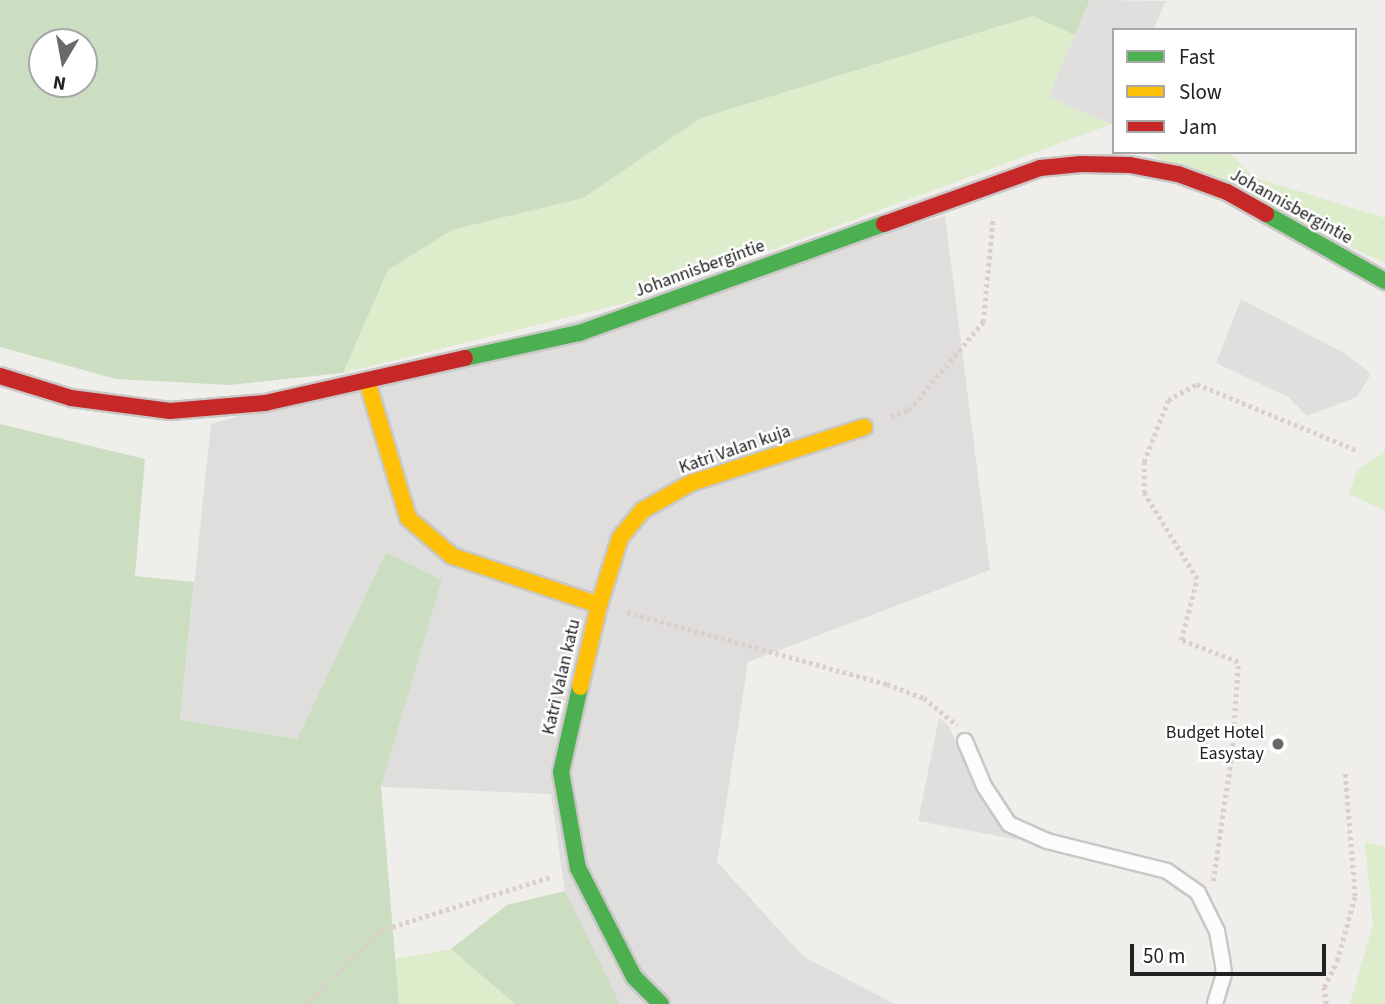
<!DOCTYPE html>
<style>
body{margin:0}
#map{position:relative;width:1385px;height:1004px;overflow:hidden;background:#f0eeeb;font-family:"Source Sans 3",sans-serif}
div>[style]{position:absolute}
.residential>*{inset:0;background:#dfdedc}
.grass>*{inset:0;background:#ddeccb}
.forest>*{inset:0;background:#cbdec1}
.parking>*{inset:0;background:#e0dfde}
.path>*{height:4.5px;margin-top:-2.25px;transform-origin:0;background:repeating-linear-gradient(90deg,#dccecd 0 3.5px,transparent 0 7px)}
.roads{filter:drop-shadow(2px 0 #c9c8c7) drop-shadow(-2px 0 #c9c8c7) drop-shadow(0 2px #c9c8c7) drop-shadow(0 -2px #c9c8c7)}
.lane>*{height:14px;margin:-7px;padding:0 7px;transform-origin:7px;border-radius:7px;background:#fdfcfc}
.fast>*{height:16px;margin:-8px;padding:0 8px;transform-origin:8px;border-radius:8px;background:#4caf50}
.slow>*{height:16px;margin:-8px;padding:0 8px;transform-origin:8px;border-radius:8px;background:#ffc107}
.jam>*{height:16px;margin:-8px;padding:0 8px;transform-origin:8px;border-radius:8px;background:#c62828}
.dots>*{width:19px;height:19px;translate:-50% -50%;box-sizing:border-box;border:4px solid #fff;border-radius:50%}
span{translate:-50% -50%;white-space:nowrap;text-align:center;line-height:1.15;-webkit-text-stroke:5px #fff;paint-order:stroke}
.street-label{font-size:18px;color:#222}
.poi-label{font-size:18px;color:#222}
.right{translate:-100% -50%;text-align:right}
.legend{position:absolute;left:1112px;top:28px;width:245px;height:126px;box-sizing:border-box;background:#fff;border:2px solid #a7a7a7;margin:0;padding:9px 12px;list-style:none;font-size:21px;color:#222}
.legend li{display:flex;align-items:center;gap:14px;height:35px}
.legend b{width:35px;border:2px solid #a7a7a7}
.north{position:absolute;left:28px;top:28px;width:70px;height:70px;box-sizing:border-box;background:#fff;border:2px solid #a7a7a7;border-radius:50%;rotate:190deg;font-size:19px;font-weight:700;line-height:28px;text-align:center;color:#222}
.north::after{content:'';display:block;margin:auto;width:24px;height:32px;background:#6a6968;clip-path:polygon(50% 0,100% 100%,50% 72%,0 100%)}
.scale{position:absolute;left:1130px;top:944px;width:196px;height:32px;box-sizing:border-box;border:4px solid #222;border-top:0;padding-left:9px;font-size:21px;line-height:24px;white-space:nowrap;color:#222;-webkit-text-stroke:5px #fff;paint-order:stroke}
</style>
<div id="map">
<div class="residential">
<div style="clip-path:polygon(945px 216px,990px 570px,748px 662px,717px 862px,804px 957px,895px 1004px,620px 1004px,566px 899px,551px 794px,381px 787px,442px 580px,386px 552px,297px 739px,180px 720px,211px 424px)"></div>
</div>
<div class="grass">
<div style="clip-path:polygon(1033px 16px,1076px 32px,1048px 97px,1112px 124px,634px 301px,343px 373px,388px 270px,452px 230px,583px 198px,701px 118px)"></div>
<div style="clip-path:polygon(1144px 152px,1229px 152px,1254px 177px,1385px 218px,1385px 263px)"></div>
<div style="clip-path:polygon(1385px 451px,1385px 511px,1349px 494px,1357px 470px)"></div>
<div style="clip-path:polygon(1365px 842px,1385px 847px,1385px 1004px,1350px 1004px,1373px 924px)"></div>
<div style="clip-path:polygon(451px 949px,515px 1004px,399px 1004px,395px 959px)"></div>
</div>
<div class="forest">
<div style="clip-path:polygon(evenodd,0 0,1090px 0,1075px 35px,1033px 16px,701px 118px,583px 198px,452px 230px,388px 270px,343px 373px,229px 385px,116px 379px,0 347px,0 0,42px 42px,84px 42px,84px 84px,42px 84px,42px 42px)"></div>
<div style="clip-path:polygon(0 424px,145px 459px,135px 576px,194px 582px,180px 720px,297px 739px,386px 552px,442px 580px,381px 787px,399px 1004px,0 1004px)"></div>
<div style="clip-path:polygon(565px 891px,620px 1004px,515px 1004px,451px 949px,507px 905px)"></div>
</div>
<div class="parking">
<div style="clip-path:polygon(1090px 0,1166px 1px,1153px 30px,1114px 30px,1112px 124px,1048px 97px)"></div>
<div style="clip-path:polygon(1241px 299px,1346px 354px,1371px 374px,1357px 397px,1307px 416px,1288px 397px,1216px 363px)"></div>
<div style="clip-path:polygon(939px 718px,949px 726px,974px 784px,1000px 825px,1020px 840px,918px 821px)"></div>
</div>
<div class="path">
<div style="left:891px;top:417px;width:19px;rotate:-21deg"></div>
<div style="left:909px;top:410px;width:115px;rotate:-49.9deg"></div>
<div style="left:983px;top:322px;width:105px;rotate:-84.6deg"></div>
<div style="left:627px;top:612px;width:270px;rotate:15.5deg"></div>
<div style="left:887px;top:684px;width:40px;rotate:21deg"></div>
<div style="left:924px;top:698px;width:43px;rotate:39.3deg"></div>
<div style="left:1213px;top:881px;width:129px;rotate:-81.6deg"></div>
<div style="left:1232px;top:753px;width:91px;rotate:-86.2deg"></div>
<div style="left:1238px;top:662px;width:61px;rotate:-158.9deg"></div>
<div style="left:1181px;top:640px;width:63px;rotate:-75.3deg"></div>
<div style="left:1197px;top:579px;width:101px;rotate:-121.6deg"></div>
<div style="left:1144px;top:493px;width:31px;rotate:-90deg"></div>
<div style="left:1144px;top:462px;width:66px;rotate:-68.8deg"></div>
<div style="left:1168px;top:400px;width:33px;rotate:-29deg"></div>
<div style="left:1197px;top:384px;width:175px;rotate:22.5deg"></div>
<div style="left:305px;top:1004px;width:104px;rotate:-44.6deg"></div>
<div style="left:379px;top:931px;width:179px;rotate:-17.5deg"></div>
<div style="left:1326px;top:1004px;width:17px;rotate:-97deg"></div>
<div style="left:1324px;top:987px;width:29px;rotate:-63deg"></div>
<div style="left:1337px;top:961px;width:67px;rotate:-74.5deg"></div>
<div style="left:1355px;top:896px;width:124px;rotate:-94.6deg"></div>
</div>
<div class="roads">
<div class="lane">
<div style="left:965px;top:741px;width:49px;rotate:67.1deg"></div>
<div style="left:984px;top:786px;width:45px;rotate:56.7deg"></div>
<div style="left:1009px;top:824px;width:42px;rotate:24.1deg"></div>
<div style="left:1047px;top:841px;width:124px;rotate:14deg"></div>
<div style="left:1167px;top:871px;width:38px;rotate:35deg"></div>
<div style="left:1198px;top:893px;width:42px;rotate:63.4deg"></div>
<div style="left:1217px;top:931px;width:27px;rotate:80deg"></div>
<div style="left:1222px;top:958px;width:16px;rotate:83deg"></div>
<div style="left:1224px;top:974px;width:31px;rotate:107deg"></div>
</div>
<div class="fast">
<div style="left:1266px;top:214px;width:137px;rotate:29.4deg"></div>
<div style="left:465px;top:358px;width:117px;rotate:-12.4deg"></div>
<div style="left:579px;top:333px;width:324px;rotate:-19.7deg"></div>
<div style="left:580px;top:687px;width:87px;rotate:102.6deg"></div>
<div style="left:561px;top:772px;width:97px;rotate:80deg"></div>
<div style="left:578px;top:868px;width:123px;rotate:62.8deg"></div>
<div style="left:634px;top:977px;width:38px;rotate:45deg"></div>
</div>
<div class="slow">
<div style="left:367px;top:381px;width:143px;rotate:73.3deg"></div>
<div style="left:408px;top:518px;width:58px;rotate:40.8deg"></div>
<div style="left:452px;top:556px;width:155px;rotate:18.4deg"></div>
<div style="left:599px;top:605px;width:84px;rotate:103deg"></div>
<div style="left:599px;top:605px;width:70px;rotate:-72.6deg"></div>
<div style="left:620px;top:538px;width:36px;rotate:-51deg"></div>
<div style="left:643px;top:510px;width:55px;rotate:-29.4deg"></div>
<div style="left:691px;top:483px;width:182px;rotate:-17.9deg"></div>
</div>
<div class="jam">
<div style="left:884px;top:224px;width:166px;rotate:-19.7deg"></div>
<div style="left:1040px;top:168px;width:41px;rotate:-5.6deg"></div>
<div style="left:1081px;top:164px;width:49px;rotate:1.2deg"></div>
<div style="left:1130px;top:165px;width:49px;rotate:10.6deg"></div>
<div style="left:1178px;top:174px;width:52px;rotate:20.2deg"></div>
<div style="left:1227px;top:192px;width:45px;rotate:29.4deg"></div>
<div style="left:0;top:376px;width:74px;rotate:17.2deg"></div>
<div style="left:71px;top:398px;width:100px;rotate:7.5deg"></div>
<div style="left:170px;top:411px;width:95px;rotate:-4.8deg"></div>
<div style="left:265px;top:403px;width:205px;rotate:-12.7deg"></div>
</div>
</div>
<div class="dots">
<div style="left:1278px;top:744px;background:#6a6968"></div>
</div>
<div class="street-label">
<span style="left:1291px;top:207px;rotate:29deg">Johannisbergintie</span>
<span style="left:700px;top:269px;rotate:-20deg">Johannisbergintie</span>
<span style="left:735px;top:450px;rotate:-19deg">Katri Valan kuja</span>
<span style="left:562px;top:677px;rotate:-77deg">Katri Valan katu</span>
</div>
<div class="poi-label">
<span class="right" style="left:1264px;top:744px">Budget Hotel<br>Easystay</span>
</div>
<ul class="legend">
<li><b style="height:9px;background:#4caf50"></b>Fast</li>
<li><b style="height:9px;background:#ffc107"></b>Slow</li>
<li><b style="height:9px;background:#c62828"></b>Jam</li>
</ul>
<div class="north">N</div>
<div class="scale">50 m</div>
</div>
